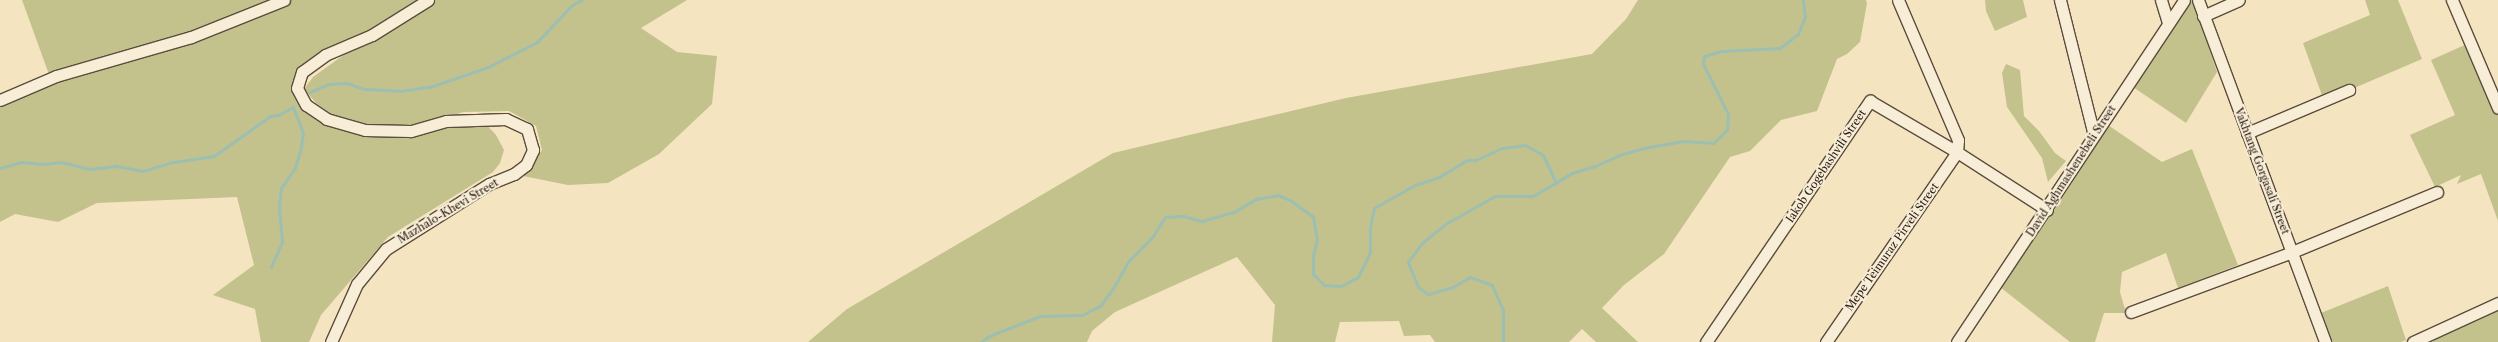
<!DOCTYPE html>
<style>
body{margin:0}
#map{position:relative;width:2498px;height:342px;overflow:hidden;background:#f5e4c0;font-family:"Libre Caslon Text",serif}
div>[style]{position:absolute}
.green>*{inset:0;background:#c3c28d}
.stream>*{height:3px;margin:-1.5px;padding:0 1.5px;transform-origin:1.5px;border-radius:1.5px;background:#9cbfb1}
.roads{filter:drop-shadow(1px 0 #5a4d3e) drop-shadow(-1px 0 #5a4d3e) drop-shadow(0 1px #5a4d3e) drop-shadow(0 -1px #5a4d3e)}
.minor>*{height:11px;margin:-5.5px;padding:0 5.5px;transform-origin:5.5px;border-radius:5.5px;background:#f8edd6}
span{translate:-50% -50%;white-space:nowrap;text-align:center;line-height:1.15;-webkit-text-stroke:4px #f8edd6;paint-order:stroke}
.street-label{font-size:11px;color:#271b12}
</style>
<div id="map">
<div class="green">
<div style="clip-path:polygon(22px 0,687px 0,641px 28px,677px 52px,717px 56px,712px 104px,659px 154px,608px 183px,568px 185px,523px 176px,542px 150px,536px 126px,509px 111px,464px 112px,412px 125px,369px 127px,334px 116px,316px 103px,304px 89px,313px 77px,370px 36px,329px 50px,296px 81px,294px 95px,302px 109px,325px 124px,366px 137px,411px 136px,454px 127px,485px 123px,496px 135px,504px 150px,500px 163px,493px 172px,388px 237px,321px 315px,309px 342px,261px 342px,255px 309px,213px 295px,254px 265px,237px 197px,97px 203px,58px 222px,15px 214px,0 222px,0 107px,51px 80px)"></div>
<div style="clip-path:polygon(1638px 0,1866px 0,1867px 3px,1860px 42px,1847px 54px,1837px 59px,1817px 111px,1781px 120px,1750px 151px,1730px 157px,1664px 254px,1624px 285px,1602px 308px,1638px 342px,1596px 342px,1582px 329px,1569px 342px,1435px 342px,1430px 335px,1404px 336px,1399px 321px,1340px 322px,1335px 342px,1272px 342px,1275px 305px,1237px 257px,1115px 312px,1092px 331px,1087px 342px,808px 342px,847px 309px,1113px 153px,1346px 98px,1592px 54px,1626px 19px)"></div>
<div style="clip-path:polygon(1985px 0,2023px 0,2027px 17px,1995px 31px,1986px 11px)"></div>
<div style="clip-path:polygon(2190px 0,2193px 0,2217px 72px,2186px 123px,2133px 87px)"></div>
<div style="clip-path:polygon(2365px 0,2398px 0,2422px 59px,2324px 101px,2303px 43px,2370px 15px)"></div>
<div style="clip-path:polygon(2467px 44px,2498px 116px,2498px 221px,2481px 174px,2457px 184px,2461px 175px,2435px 187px,2410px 135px,2455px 115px,2431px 60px)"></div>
<div style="clip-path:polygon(2006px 64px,2020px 70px,2024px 116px,2039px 131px,2055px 153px,2066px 161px,2048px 182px,2042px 158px,2007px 107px,2002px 73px)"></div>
<div style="clip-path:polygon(2108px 125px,2162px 162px,2192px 149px,2238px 265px,2178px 288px,2166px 253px,2122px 272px,2120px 292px,2126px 313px,2104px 313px,2095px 342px,2070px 342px,2000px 287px)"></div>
<div style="clip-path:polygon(2388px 286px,2406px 340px,2401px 342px,2331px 342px,2321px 313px)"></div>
<div style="clip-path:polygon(2498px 306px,2498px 342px,2433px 342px,2430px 336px)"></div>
</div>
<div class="stream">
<div style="left:310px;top:92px;width:21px;rotate:-23deg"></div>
<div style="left:329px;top:84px;width:17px;rotate:-3deg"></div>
<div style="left:346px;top:83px;width:20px;rotate:18deg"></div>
<div style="left:365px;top:89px;width:35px;rotate:3deg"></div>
<div style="left:400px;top:91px;width:30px;rotate:-8deg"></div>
<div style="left:430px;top:87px;width:61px;rotate:-19deg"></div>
<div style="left:488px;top:67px;width:55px;rotate:-27deg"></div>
<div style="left:537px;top:42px;width:51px;rotate:-46.6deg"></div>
<div style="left:572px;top:5px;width:11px;rotate:-27deg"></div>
<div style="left:0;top:168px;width:22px;rotate:-16deg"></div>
<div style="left:21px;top:162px;width:22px;rotate:5deg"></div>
<div style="left:43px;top:164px;width:18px;rotate:-6deg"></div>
<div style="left:61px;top:162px;width:30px;rotate:14deg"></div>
<div style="left:90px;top:169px;width:26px;rotate:-7deg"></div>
<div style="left:116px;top:166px;width:27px;rotate:10deg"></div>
<div style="left:143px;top:171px;width:31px;rotate:-17deg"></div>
<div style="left:173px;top:162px;width:41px;rotate:-8.3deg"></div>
<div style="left:214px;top:156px;width:69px;rotate:-35.5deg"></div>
<div style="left:270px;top:116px;width:8px;rotate:-7deg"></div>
<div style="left:278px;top:115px;width:17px;rotate:-28deg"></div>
<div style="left:293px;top:107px;width:28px;rotate:69deg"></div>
<div style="left:303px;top:133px;width:15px;rotate:98deg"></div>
<div style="left:301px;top:148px;width:21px;rotate:107deg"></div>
<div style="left:295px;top:168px;width:24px;rotate:125deg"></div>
<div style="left:281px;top:188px;width:19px;rotate:96deg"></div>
<div style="left:279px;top:207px;width:35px;rotate:85deg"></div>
<div style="left:282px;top:242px;width:27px;rotate:114deg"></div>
<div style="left:981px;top:342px;width:10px;rotate:-37deg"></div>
<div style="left:989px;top:336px;width:55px;rotate:-21.4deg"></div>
<div style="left:1040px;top:316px;width:42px;rotate:-1.4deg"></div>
<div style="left:1082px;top:315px;width:20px;rotate:-27deg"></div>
<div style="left:1100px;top:306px;width:24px;rotate:-54deg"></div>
<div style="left:1114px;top:287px;width:29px;rotate:-61deg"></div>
<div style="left:1128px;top:262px;width:36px;rotate:-46deg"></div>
<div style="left:1153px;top:236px;width:22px;rotate:-58deg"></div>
<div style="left:1165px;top:217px;width:18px;rotate:-3deg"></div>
<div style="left:1183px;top:216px;width:20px;rotate:15deg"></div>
<div style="left:1202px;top:221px;width:33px;rotate:-16deg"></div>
<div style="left:1234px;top:212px;width:26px;rotate:-31deg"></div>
<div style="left:1256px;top:199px;width:22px;rotate:-10deg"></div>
<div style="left:1278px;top:195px;width:13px;rotate:23deg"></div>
<div style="left:1290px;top:200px;width:29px;rotate:36deg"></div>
<div style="left:1313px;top:217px;width:22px;rotate:80deg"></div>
<div style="left:1317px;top:239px;width:16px;rotate:104deg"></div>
<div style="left:1313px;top:255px;width:19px;rotate:90deg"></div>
<div style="left:1313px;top:274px;width:16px;rotate:45deg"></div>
<div style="left:1324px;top:285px;width:17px;rotate:3deg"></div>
<div style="left:1341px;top:286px;width:19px;rotate:-28deg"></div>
<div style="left:1358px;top:277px;width:28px;rotate:-64deg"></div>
<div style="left:1370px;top:252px;width:24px;rotate:-90deg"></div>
<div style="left:1370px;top:228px;width:20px;rotate:-79deg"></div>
<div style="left:1374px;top:208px;width:47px;rotate:-29.3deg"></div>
<div style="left:1415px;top:185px;width:25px;rotate:-18deg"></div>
<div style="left:1439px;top:177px;width:33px;rotate:-31deg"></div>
<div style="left:1467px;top:160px;width:9px"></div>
<div style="left:1476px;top:160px;width:29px;rotate:-25deg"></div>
<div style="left:1502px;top:148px;width:23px;rotate:-7deg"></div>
<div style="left:1525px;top:145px;width:21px;rotate:29deg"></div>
<div style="left:1543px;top:155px;width:31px;rotate:65deg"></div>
<div style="left:1503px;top:342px;width:32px;rotate:-90deg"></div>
<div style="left:1503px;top:310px;width:27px;rotate:-114deg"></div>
<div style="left:1492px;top:285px;width:23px;rotate:-160deg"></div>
<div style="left:1470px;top:277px;width:20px;rotate:150deg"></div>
<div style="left:1453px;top:287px;width:26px;rotate:164deg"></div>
<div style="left:1428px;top:294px;width:12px;rotate:-145deg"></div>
<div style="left:1418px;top:287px;width:27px;rotate:-112deg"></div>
<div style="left:1408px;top:262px;width:24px;rotate:-54deg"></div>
<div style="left:1422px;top:243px;width:32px;rotate:-39deg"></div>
<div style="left:1447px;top:223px;width:55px;rotate:-29.4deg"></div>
<div style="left:1495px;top:196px;width:38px"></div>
<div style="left:1533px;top:196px;width:45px;rotate:-30.5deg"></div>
<div style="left:1572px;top:173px;width:24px;rotate:-17deg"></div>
<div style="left:1595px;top:166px;width:30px;rotate:-24deg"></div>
<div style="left:1622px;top:154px;width:28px;rotate:-15deg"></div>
<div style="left:1649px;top:147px;width:35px;rotate:-10deg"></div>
<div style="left:1683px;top:141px;width:30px;rotate:4deg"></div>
<div style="left:1713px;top:143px;width:19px;rotate:-43deg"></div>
<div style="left:1727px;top:130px;width:16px;rotate:-86deg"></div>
<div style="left:1728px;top:114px;width:56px;rotate:-116.6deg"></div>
<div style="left:1703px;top:64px;width:8px;rotate:-83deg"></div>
<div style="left:1704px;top:56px;width:19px;rotate:-16deg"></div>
<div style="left:1722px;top:51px;width:58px;rotate:-3deg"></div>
<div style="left:1780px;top:48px;width:23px;rotate:-38deg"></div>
<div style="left:1798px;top:34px;width:18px;rotate:-68deg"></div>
<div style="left:1805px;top:17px;width:17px;rotate:-97deg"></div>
</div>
<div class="roads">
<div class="minor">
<div style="left:2060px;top:0;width:139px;rotate:75.9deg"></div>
<div style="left:2161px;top:0;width:24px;rotate:73deg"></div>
<div style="left:2198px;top:0;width:365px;rotate:69.6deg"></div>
<div style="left:2452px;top:0;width:117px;rotate:66.9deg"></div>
<div style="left:2203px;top:16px;width:39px;rotate:-24deg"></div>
<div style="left:0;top:100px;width:61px;rotate:-23.2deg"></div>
<div style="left:56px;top:76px;width:141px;rotate:-16.1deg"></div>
<div style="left:191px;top:37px;width:100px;rotate:-21.7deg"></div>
<div style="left:2247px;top:133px;width:111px;rotate:-22.9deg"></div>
<div style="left:2131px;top:312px;width:172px;rotate:-20.4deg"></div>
<div style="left:2292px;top:252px;width:157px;rotate:-22.5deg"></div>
<div style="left:331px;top:342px;width:64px;rotate:-65.9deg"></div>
<div style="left:357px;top:284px;width:45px;rotate:-50.4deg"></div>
<div style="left:386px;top:249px;width:122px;rotate:-32.3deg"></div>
<div style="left:489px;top:184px;width:27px;rotate:-22deg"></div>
<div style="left:514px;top:174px;width:15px;rotate:-37deg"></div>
<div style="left:526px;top:165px;width:17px;rotate:-65deg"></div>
<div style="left:533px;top:150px;width:22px;rotate:-106deg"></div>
<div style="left:527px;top:129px;width:23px;rotate:-155deg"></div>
<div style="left:506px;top:119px;width:60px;rotate:178.1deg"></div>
<div style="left:446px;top:121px;width:37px;rotate:164deg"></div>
<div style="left:410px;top:131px;width:45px;rotate:-178.7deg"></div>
<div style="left:365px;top:130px;width:40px;rotate:-164deg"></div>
<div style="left:327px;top:119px;width:25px;rotate:-146deg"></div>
<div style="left:306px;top:105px;width:19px;rotate:-118deg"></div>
<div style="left:297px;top:88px;width:17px;rotate:-73deg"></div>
<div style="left:302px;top:72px;width:29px;rotate:-36deg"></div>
<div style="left:325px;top:55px;width:51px;rotate:-23.1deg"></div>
<div style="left:372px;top:35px;width:66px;rotate:-32deg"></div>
<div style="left:1706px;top:342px;width:292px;rotate:-55.8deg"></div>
<div style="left:1870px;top:101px;width:101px;rotate:30.4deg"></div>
<div style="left:1957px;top:152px;width:107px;rotate:32.8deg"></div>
<div style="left:1826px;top:342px;width:231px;rotate:-55.4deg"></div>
<div style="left:1957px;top:152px;width:12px;rotate:-85deg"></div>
<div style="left:1958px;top:140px;width:152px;rotate:-113.2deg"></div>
<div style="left:1957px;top:342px;width:410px;rotate:-56.4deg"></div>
<div style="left:2413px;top:342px;width:94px;rotate:-24.6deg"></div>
</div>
</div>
<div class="street-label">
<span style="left:1826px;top:166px;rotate:-56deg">Iakob Gogebashvili Street</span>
<span style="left:2071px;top:171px;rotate:-57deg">David Aghmashenebeli Street</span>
<span style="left:2262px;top:171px;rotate:69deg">Vakhtang Gorgasali Street</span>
<span style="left:448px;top:211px;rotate:-31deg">Mazhalo-Khevi Street</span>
<span style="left:1892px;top:247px;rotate:-55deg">Mepe Teimuraz Pirveli Street</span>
</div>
</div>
